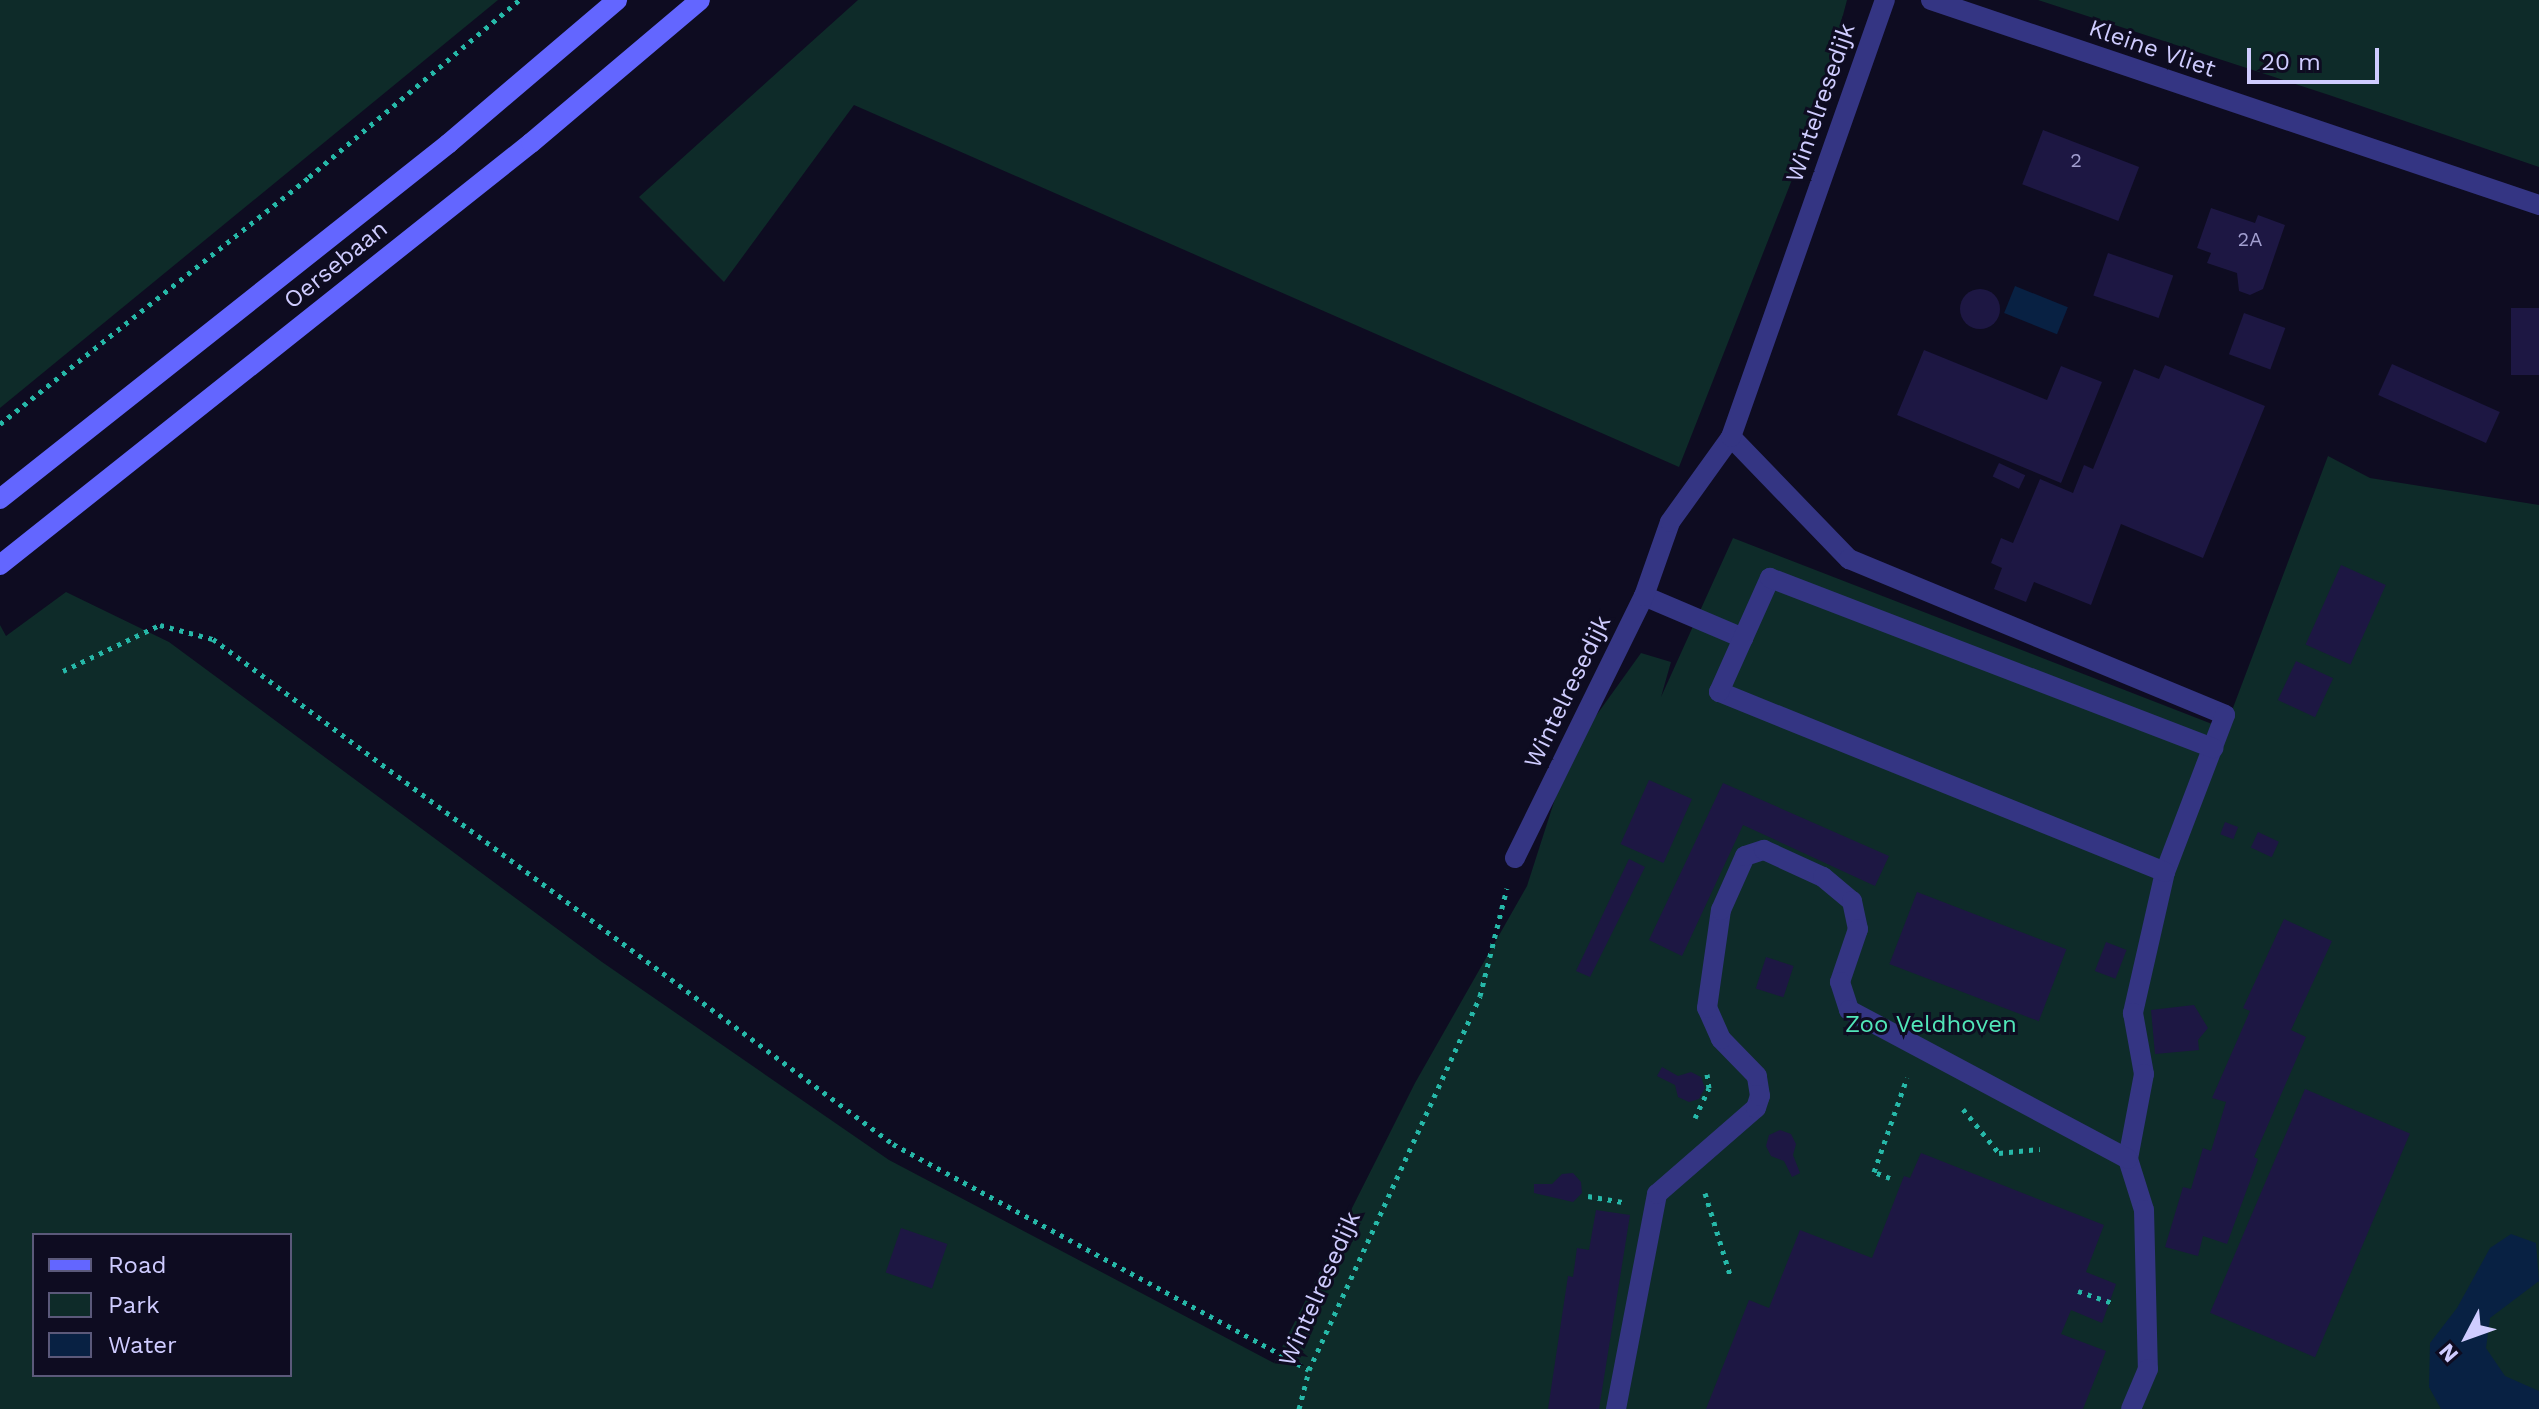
<!DOCTYPE html>
<style>
body{margin:0}
#map{position:relative;width:2539px;height:1409px;overflow:hidden;background:#0e0c21;font-family:"Work Sans",sans-serif}
div>[style]{position:absolute}
.green>*{inset:0;background:#0e2b29}
.water>*{inset:0;background:#082143;transform-origin:0 0}
.building>*{inset:0;background:#1d1743;transform-origin:0 0}
.round{border-radius:50%}
.path>*{height:5px;margin-top:-2.5px;transform-origin:0;background:repeating-linear-gradient(90deg,#26b8a8 0 4px,transparent 0 10px)}
.service>*{height:20px;margin:-10px;padding:0 10px;transform-origin:10px;border-radius:10px;background:#343583}
.minor>*{height:20px;margin:-10px;padding:0 10px;transform-origin:10px;border-radius:10px;background:#343583}
.secondary>*{height:20px;margin:-10px;padding:0 10px;transform-origin:10px;border-radius:10px;background:#6366ff}
span{translate:-50% -50%;white-space:nowrap;text-align:center;line-height:1.15;-webkit-text-stroke:6px #0e0c21;paint-order:stroke}
.number-label{font-size:20px;color:#a29fd0}
.number-label span{-webkit-text-stroke-width:0}
.street-label{font-size:24px;color:#cfccff}
.park-label{font-size:24px;color:#51e6b9}
.legend{position:absolute;left:32px;top:1233px;width:260px;height:144px;box-sizing:border-box;background:#0e0c21;border:2px solid #5b597a;margin:0;padding:10px 14px;list-style:none;font-size:24px;color:#cfccff}
.legend li{display:flex;align-items:center;gap:16px;height:40px}
.legend b{width:40px;border:2px solid #5b597a}
.north{position:absolute;left:2427px;top:1297px;width:80px;height:80px;-webkit-text-stroke:6px #0e0c21;paint-order:stroke;rotate:229deg;font-size:22px;font-weight:700;line-height:32px;text-align:center;color:#cfccff}
.north::after{content:'';display:block;margin:auto;width:28px;height:36px;background:#cfccff;clip-path:polygon(50% 0,100% 100%,50% 72%,0 100%)}
.scale{position:absolute;left:2247px;top:48px;width:132px;height:36px;box-sizing:border-box;border:4px solid #cfccff;border-top:0;padding-left:10px;font-size:24px;line-height:28px;white-space:nowrap;color:#cfccff;-webkit-text-stroke:6px #0e0c21;paint-order:stroke}
</style>
<div id="map">
<div class="green">
<div style="clip-path:polygon(0 0,498px 0,0 408px)"></div>
<div style="clip-path:polygon(858px 0,1847px 0,1815px 121px,1679px 467px,854px 105px,724px 282px,639px 197px)"></div>
<div style="clip-path:polygon(2038px 0,2539px 0,2539px 167px,2329px 95px)"></div>
<div style="clip-path:polygon(evenodd,2328px 456px,2370px 478px,2539px 505px,2539px 1409px,0 1409px,0 625px,6px 636px,66px 592px,169px 642px,602px 962px,889px 1160px,1274px 1363px,1415px 1083px,1527px 886px,1570px 752px,1641px 653px,1671px 662px,1661px 697px,1733px 538px,2225px 729px,2328px 456px,34px 1235px,290px 1235px,290px 1375px,34px 1375px,34px 1235px)"></div>
</div>
<div class="water">
<div style="left:2015px;top:286px;width:57px;height:29px;rotate:22deg"></div>
<div style="clip-path:polygon(2511px 1234px,2536px 1243px,2539px 1281px,2490px 1318px,2486px 1348px,2505px 1376px,2539px 1391px,2539px 1409px,2441px 1409px,2429px 1387px,2430px 1343px,2457px 1308px,2490px 1248px)"></div>
</div>
<div class="building">
<div style="left:2043px;top:130px;width:103px;height:58px;rotate:21deg"></div>
<div style="clip-path:polygon(2211px 208px,2255px 223px,2258px 215px,2285px 225px,2263px 289px,2250px 295px,2239px 291px,2237px 273px,2207px 263px,2211px 253px,2197px 248px)"></div>
<div style="left:2108px;top:253px;width:69px;height:45px;rotate:19deg"></div>
<div class="round" style="left:1960px;top:289px;width:40px;height:40px"></div>
<div style="left:2511px;top:308px;width:28px;height:67px"></div>
<div style="left:2244px;top:313px;width:44px;height:44px;rotate:20deg"></div>
<div style="clip-path:polygon(1924px 350px,2047px 400px,2061px 366px,2102px 382px,2061px 483px,1897px 415px)"></div>
<div style="left:2392px;top:364px;width:118px;height:34px;rotate:24deg"></div>
<div style="clip-path:polygon(2165px 365px,2265px 406px,2203px 558px,2121px 524px,2091px 605px,2034px 582px,2026px 602px,1994px 589px,2002px 568px,1991px 563px,2001px 538px,2013px 543px,2040px 479px,2073px 493px,2084px 465px,2093px 469px,2134px 369px,2159px 379px)"></div>
<div style="left:1999px;top:463px;width:29px;height:15px;rotate:25deg"></div>
<div style="left:2341px;top:565px;width:49px;height:87px;rotate:24deg"></div>
<div style="left:2296px;top:661px;width:41px;height:43px;rotate:25deg"></div>
<div style="left:1649px;top:780px;width:47px;height:70px;rotate:24deg"></div>
<div style="clip-path:polygon(1723px 783px,1889px 856px,1875px 886px,1743px 825px,1682px 956px,1649px 940px)"></div>
<div style="left:2225px;top:822px;width:14px;height:13px;rotate:21deg"></div>
<div style="left:2258px;top:832px;width:23px;height:17px;rotate:25deg"></div>
<div style="clip-path:polygon(1629px 859px,1645px 867px,1590px 977px,1576px 971px)"></div>
<div style="left:1917px;top:892px;width:160px;height:77px;rotate:21deg"></div>
<div style="clip-path:polygon(2284px 919px,2332px 941px,2291px 1030px,2306px 1037px,2254px 1157px,2258px 1159px,2227px 1244px,2203px 1236px,2198px 1256px,2165px 1247px,2183px 1187px,2191px 1189px,2203px 1148px,2211px 1151px,2226px 1102px,2212px 1098px,2250px 1011px,2243px 1008px)"></div>
<div style="left:2106px;top:942px;width:22px;height:31px;rotate:21deg"></div>
<div style="left:1766px;top:957px;width:29px;height:33px;rotate:18deg"></div>
<div style="clip-path:polygon(2194px 1005px,2208px 1028px,2198px 1040px,2199px 1050px,2155px 1054px,2151px 1010px)"></div>
<div style="clip-path:polygon(1662px 1067px,1678px 1076px,1691px 1072px,1701px 1077px,1705px 1088px,1699px 1099px,1689px 1102px,1678px 1097px,1675px 1085px,1657px 1076px)"></div>
<div style="left:2305px;top:1089px;width:114px;height:243px;rotate:23deg"></div>
<div style="clip-path:polygon(1780px 1130px,1791px 1134px,1796px 1144px,1793px 1155px,1800px 1173px,1792px 1177px,1784px 1161px,1771px 1156px,1766px 1146px,1769px 1135px)"></div>
<div style="clip-path:polygon(1921px 1153px,2104px 1225px,2086px 1272px,2116px 1284px,2102px 1323px,2071px 1310px,2061px 1334px,2106px 1351px,2083px 1409px,1706px 1409px,1749px 1300px,1769px 1308px,1800px 1230px,1872px 1258px,1904px 1176px,1910px 1178px)"></div>
<div style="clip-path:polygon(1573px 1173px,1581px 1182px,1582px 1193px,1573px 1202px,1534px 1193px,1534px 1184px,1552px 1184px,1562px 1174px)"></div>
<div style="clip-path:polygon(1596px 1210px,1630px 1215px,1599px 1409px,1548px 1409px,1568px 1276px,1573px 1277px,1577px 1248px,1589px 1250px)"></div>
<div style="left:901px;top:1228px;width:49px;height:47px;rotate:19deg"></div>
</div>
<div class="path">
<div style="left:0;top:424px;width:396px;rotate:-38.6deg"></div>
<div style="left:309px;top:177px;width:275px;rotate:-40.1deg"></div>
<div style="left:63px;top:671px;width:107px;rotate:-25.4deg"></div>
<div style="left:160px;top:625px;width:55px;rotate:14.8deg"></div>
<div style="left:213px;top:639px;width:847px;rotate:36.6deg"></div>
<div style="left:893px;top:1144px;width:473px;rotate:28.5deg"></div>
<div style="left:1963px;top:1109px;width:57px;rotate:50.7deg"></div>
<div style="left:1999px;top:1153px;width:41px;rotate:-5.6deg"></div>
<div style="left:1695px;top:1118px;width:33px;rotate:-65deg"></div>
<div style="left:1709px;top:1088px;width:14px;rotate:-98deg"></div>
<div style="left:1890px;top:1178px;width:17px;rotate:-159deg"></div>
<div style="left:1874px;top:1172px;width:100px;rotate:-70.7deg"></div>
<div style="left:1705px;top:1193px;width:89px;rotate:73deg"></div>
<div style="left:1588px;top:1196px;width:35px;rotate:10deg"></div>
<div style="left:2078px;top:1291px;width:37px;rotate:19deg"></div>
<div style="left:1299px;top:1409px;width:40px;rotate:-75.6deg"></div>
<div style="left:1309px;top:1370px;width:411px;rotate:-65.4deg"></div>
<div style="left:1480px;top:996px;width:111px;rotate:-76deg"></div>
</div>
<div class="service">
<div style="left:1731px;top:437px;width:170px;rotate:46deg"></div>
<div style="left:1849px;top:559px;width:407px;rotate:22.5deg"></div>
<div style="left:2225px;top:715px;width:168px;rotate:110.9deg"></div>
<div style="left:2165px;top:872px;width:145px;rotate:102.8deg"></div>
<div style="left:2133px;top:1013px;width:62px;rotate:79.8deg"></div>
<div style="left:2144px;top:1074px;width:86px;rotate:100.7deg"></div>
<div style="left:2128px;top:1159px;width:53px;rotate:72.6deg"></div>
<div style="left:2144px;top:1210px;width:159px;rotate:88.6deg"></div>
<div style="left:2148px;top:1369px;width:43px;rotate:113deg"></div>
<div style="left:1644px;top:596px;width:108px;rotate:23deg"></div>
<div style="left:2165px;top:872px;width:481px;rotate:-158deg"></div>
<div style="left:1719px;top:692px;width:125px;rotate:-65.9deg"></div>
<div style="left:1770px;top:578px;width:475px;rotate:21deg"></div>
<div style="left:1616px;top:1409px;width:219px;rotate:-79.2deg"></div>
<div style="left:1657px;top:1194px;width:131px;rotate:-41deg"></div>
<div style="left:1756px;top:1108px;width:13px;rotate:-72deg"></div>
<div style="left:1760px;top:1096px;width:20px;rotate:-99deg"></div>
<div style="left:1757px;top:1076px;width:52px;rotate:-134.2deg"></div>
<div style="left:1721px;top:1039px;width:34px;rotate:-114deg"></div>
<div style="left:1707px;top:1008px;width:99px;rotate:-81.9deg"></div>
<div style="left:1721px;top:910px;width:59px;rotate:-66deg"></div>
<div style="left:1745px;top:856px;width:20px;rotate:-18deg"></div>
<div style="left:1764px;top:850px;width:65px;rotate:24.6deg"></div>
<div style="left:1823px;top:877px;width:38px;rotate:40deg"></div>
<div style="left:1852px;top:901px;width:29px;rotate:78deg"></div>
<div style="left:1858px;top:929px;width:56px;rotate:108.8deg"></div>
<div style="left:1840px;top:982px;width:29px;rotate:72deg"></div>
<div style="left:1849px;top:1010px;width:316px;rotate:28.1deg"></div>
</div>
<div class="minor">
<div style="left:1931px;top:0;width:642px;rotate:18.63deg"></div>
<div style="left:1515px;top:858px;width:292px;rotate:-63.8deg"></div>
<div style="left:1644px;top:596px;width:78px;rotate:-70.6deg"></div>
<div style="left:1670px;top:522px;width:105px;rotate:-54.3deg"></div>
<div style="left:1731px;top:437px;width:463px;rotate:-70.6deg"></div>
</div>
<div class="secondary">
<div style="left:0;top:499px;width:572px;rotate:-38.39deg"></div>
<div style="left:448px;top:144px;width:222px;rotate:-40.4deg"></div>
<div style="left:0;top:565px;width:678px;rotate:-38.48deg"></div>
<div style="left:531px;top:143px;width:221px;rotate:-40.2deg"></div>
</div>
<div class="number-label">
<span style="left:2076px;top:160px">2</span>
<span style="left:2250px;top:239px">2A</span>
</div>
<div class="street-label">
<span style="left:2152px;top:49px;rotate:19deg">Kleine Vliet</span>
<span style="left:1821px;top:103px;rotate:-71deg">Wintelresedijk</span>
<span style="left:336px;top:265px;rotate:-39deg">Oersebaan</span>
<span style="left:1568px;top:692px;rotate:-64deg">Wintelresedijk</span>
<span style="left:1320px;top:1289px;rotate:-66deg">Wintelresedijk</span>
</div>
<div class="park-label">
<span style="left:1931px;top:1025px">Zoo Veldhoven</span>
</div>
<ul class="legend">
<li><b style="height:10px;background:#6366ff"></b>Road</li>
<li><b style="height:22px;background:#0e2b29"></b>Park</li>
<li><b style="height:22px;background:#082143"></b>Water</li>
</ul>
<div class="north">N</div>
<div class="scale">20 m</div>
</div>
